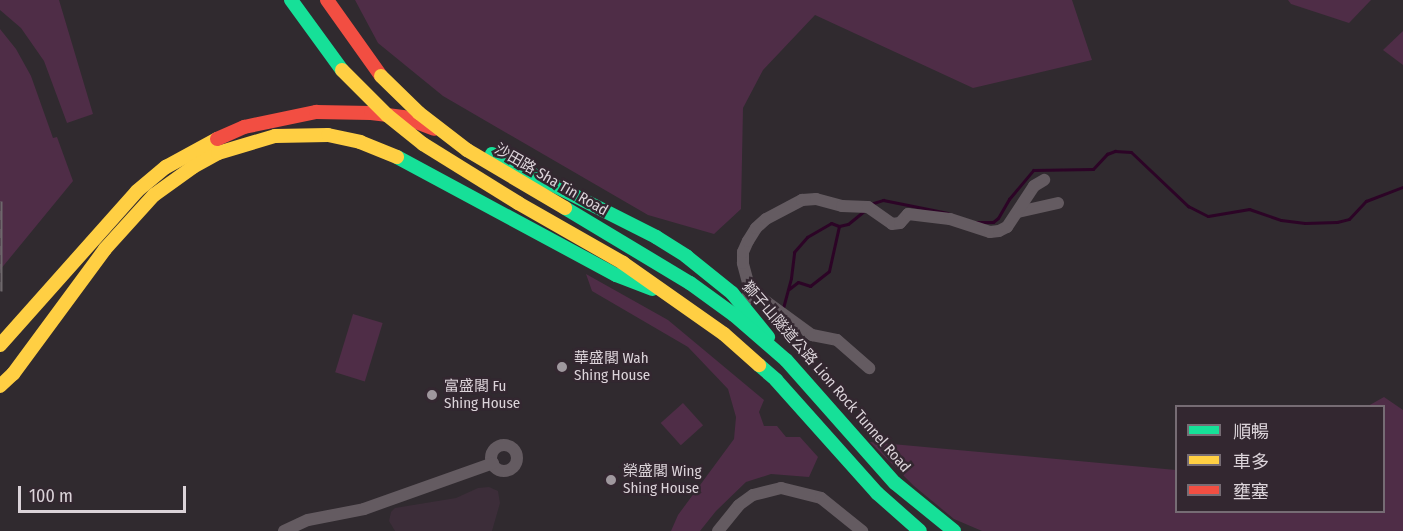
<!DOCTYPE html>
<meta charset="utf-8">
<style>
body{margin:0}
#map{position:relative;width:1403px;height:531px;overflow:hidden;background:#302a2f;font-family:"Fira Sans Condensed","Noto Sans TC",sans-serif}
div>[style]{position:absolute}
.built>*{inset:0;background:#3c2d39}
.green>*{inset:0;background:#4f2d47;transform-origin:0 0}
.stream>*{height:3px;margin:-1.5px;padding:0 1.5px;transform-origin:1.5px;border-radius:1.5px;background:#2c0426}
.street>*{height:12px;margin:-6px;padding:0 6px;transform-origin:6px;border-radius:6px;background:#645b61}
.street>.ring{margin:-6px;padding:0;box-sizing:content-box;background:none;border:12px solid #645b61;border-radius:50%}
.fast>*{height:14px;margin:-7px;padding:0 7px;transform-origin:7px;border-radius:7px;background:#16e098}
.slow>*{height:14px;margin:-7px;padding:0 7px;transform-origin:7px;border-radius:7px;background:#ffcf43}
.jam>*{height:14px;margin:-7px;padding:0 7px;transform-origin:7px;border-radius:7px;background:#f24e42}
.rail>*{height:5px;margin-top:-2.5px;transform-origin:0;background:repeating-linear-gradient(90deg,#332730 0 9px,#6e686c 0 18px);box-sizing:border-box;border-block:2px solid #6e686c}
.slow-bridge>*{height:14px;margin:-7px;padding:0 7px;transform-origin:7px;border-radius:7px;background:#ffcf43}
.dots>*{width:16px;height:16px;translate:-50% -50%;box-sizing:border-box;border:3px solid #332730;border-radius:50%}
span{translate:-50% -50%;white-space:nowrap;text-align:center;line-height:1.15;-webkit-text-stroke:5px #332730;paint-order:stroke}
.street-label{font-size:15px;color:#dbd3d9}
.poi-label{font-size:15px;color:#dbd3d9}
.left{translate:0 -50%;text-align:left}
.legend{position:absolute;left:1175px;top:405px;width:210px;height:108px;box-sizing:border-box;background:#332730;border:2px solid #766c74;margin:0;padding:8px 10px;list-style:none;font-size:18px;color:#dbd3d9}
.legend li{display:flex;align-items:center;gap:12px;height:30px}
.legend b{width:30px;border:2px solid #766c74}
.scale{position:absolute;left:18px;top:486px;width:168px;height:27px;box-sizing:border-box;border:3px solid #dbd3d9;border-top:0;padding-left:8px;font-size:18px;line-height:21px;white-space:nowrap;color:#dbd3d9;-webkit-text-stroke:4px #332730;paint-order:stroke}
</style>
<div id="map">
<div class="built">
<div style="clip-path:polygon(489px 487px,498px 491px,500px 503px,492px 531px,395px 531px,389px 521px,391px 512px,395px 508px,456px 498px,478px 488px)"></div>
</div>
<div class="green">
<div style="clip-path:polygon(0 0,59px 0,93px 114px,67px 123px,44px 61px,21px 28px,0 10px)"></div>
<div style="clip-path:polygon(355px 0,1072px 0,1092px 60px,973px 88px,815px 15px,763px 70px,743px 108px,741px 209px,714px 234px,648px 215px,443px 96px,378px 43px)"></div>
<div style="clip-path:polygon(1288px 0,1371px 0,1349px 23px,1291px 4px)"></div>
<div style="clip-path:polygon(0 29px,16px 49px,31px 76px,53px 138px,57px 137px,73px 181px,0 270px)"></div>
<div style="clip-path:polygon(1403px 31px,1403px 65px,1383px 50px)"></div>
<div style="clip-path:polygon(586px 274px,668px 320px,764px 400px,759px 412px,764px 426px,777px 426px,786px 437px,800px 437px,818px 457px,809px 477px,771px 474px,746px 482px,716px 511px,700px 531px,671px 531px,678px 515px,734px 439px,736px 417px,728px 389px,688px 347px,592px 291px)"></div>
<div style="left:353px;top:314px;width:31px;height:61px;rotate:17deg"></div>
<div style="clip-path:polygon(1384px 397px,1403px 410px,1403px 531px,982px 531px,954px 519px,914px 486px,870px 442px,1176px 470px,1176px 512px,1384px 512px,1384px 406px,1368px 406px)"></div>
<div style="left:683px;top:403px;width:30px;height:30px;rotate:48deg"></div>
</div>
<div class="stream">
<div style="left:870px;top:204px;width:14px;rotate:-17deg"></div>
<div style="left:883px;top:200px;width:66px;rotate:11.3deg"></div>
<div style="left:974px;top:222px;width:19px"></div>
<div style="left:993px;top:222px;width:6px;rotate:-39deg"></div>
<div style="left:998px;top:218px;width:22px;rotate:-60deg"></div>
<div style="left:1009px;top:199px;width:38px;rotate:-50deg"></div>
<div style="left:1033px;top:170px;width:60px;rotate:-1deg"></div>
<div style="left:1093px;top:169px;width:21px;rotate:-47deg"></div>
<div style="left:1107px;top:154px;width:9px;rotate:-21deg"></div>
<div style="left:1115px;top:151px;width:16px;rotate:4deg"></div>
<div style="left:1131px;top:152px;width:79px;rotate:43.5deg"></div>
<div style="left:1188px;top:206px;width:22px;rotate:27deg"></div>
<div style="left:1208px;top:216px;width:42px;rotate:-9.7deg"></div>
<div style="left:1249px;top:209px;width:34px;rotate:19deg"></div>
<div style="left:1281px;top:220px;width:24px;rotate:7deg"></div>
<div style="left:1305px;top:223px;width:32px;rotate:-2deg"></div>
<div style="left:1337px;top:222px;width:12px;rotate:-14deg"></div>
<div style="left:1349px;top:219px;width:25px;rotate:-47deg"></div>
<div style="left:1366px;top:201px;width:40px;rotate:-21deg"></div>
<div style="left:789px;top:289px;width:11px;rotate:-38deg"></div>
<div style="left:798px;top:282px;width:13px;rotate:18deg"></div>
<div style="left:810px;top:286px;width:24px;rotate:-38deg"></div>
<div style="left:829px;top:271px;width:46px;rotate:-77.5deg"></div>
<div style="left:783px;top:308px;width:31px;rotate:-75deg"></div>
<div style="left:791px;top:278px;width:26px;rotate:-83deg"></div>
<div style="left:794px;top:252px;width:20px;rotate:-49deg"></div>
<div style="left:807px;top:237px;width:28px;rotate:-30deg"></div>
<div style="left:831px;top:223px;width:9px;rotate:21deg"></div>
<div style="left:839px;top:226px;width:9px;rotate:-13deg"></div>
<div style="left:848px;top:224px;width:21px;rotate:-39deg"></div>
</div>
<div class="street">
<div style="left:1018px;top:212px;width:41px;rotate:-12.7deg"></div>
<div style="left:750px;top:290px;width:77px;rotate:36deg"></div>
<div style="left:812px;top:335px;width:25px;rotate:11deg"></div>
<div style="left:837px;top:340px;width:43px;rotate:41.2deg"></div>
<div style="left:744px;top:305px;width:16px;rotate:-68deg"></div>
<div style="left:750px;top:290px;width:28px;rotate:-105deg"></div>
<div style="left:743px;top:263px;width:11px;rotate:-90deg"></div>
<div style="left:743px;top:252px;width:12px;rotate:-66deg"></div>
<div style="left:748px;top:241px;width:15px;rotate:-58deg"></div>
<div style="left:756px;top:228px;width:13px;rotate:-42deg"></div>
<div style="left:766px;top:219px;width:41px;rotate:-27.8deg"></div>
<div style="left:802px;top:200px;width:14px;rotate:-4deg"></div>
<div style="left:816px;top:199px;width:27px;rotate:15deg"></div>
<div style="left:842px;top:206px;width:26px;rotate:2deg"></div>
<div style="left:868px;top:207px;width:29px;rotate:35deg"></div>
<div style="left:892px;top:224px;width:8px;rotate:-7deg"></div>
<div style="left:900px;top:223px;width:12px;rotate:-48deg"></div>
<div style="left:908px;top:214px;width:42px;rotate:6.8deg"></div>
<div style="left:950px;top:219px;width:42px;rotate:18deg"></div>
<div style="left:990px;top:232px;width:9px;rotate:-6deg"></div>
<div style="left:999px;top:231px;width:9px;rotate:-27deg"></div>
<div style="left:1007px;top:227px;width:49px;rotate:-56.6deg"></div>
<div style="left:1034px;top:186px;width:12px;rotate:-31deg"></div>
<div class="ring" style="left:491px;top:445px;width:14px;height:14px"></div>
<div style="left:284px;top:531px;width:26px;rotate:-25deg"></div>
<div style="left:308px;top:520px;width:57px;rotate:-11.1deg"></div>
<div style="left:364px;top:509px;width:137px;rotate:-19.6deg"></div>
<div style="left:718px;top:531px;width:33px;rotate:-51deg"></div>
<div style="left:739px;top:505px;width:17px;rotate:-36deg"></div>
<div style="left:753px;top:495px;width:29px;rotate:-14deg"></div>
<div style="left:781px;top:488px;width:41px;rotate:14deg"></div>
<div style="left:821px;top:498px;width:53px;rotate:38.8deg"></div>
</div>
<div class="fast">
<div style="left:291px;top:0;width:87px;rotate:53.9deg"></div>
<div style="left:492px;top:154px;width:184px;rotate:26.8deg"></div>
<div style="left:656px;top:237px;width:36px;rotate:32deg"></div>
<div style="left:686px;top:256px;width:59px;rotate:38.8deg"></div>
<div style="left:732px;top:293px;width:57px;rotate:50.7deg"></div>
<div style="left:397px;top:157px;width:249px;rotate:28.3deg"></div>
<div style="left:616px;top:275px;width:39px;rotate:21deg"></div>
<div style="left:565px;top:208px;width:146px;rotate:31deg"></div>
<div style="left:690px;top:283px;width:54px;rotate:36deg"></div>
<div style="left:734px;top:315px;width:69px;rotate:40.9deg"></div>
<div style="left:786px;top:360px;width:164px;rotate:48.5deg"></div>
<div style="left:895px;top:483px;width:76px;rotate:39.1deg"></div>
<div style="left:759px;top:365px;width:23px;rotate:41deg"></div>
<div style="left:776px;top:380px;width:152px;rotate:48.2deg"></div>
<div style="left:877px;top:493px;width:57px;rotate:41.5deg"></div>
</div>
<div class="slow">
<div style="left:518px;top:203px;width:121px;rotate:29.7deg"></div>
<div style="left:623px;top:263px;width:123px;rotate:35.1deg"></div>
<div style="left:724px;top:334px;width:47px;rotate:41.5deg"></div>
<div style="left:0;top:345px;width:206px;rotate:-48.3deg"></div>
<div style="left:137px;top:191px;width:38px;rotate:-40deg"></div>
<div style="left:166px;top:167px;width:58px;rotate:-28.8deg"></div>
<div style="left:0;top:386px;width:18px;rotate:-43deg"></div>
<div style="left:13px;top:374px;width:155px;rotate:-53.6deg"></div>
<div style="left:105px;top:249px;width:73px;rotate:-47.8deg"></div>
<div style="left:154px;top:195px;width:48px;rotate:-35.7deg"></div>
<div style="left:193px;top:167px;width:29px;rotate:-29deg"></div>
<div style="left:218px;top:153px;width:59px;rotate:-16.6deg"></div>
<div style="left:275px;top:136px;width:53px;rotate:-1.1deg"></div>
<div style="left:328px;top:135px;width:33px;rotate:12deg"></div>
<div style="left:360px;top:142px;width:40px;rotate:22deg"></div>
</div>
<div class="jam">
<div style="left:327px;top:0;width:93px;rotate:54.6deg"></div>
<div style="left:217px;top:139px;width:30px;rotate:-24deg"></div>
<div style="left:244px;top:127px;width:74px;rotate:-11.8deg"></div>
<div style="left:316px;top:112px;width:55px;rotate:1deg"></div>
<div style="left:371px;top:113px;width:32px;rotate:7deg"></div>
<div style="left:403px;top:117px;width:33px;rotate:21deg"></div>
</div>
<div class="rail">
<div style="left:0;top:201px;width:90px;rotate:90deg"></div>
</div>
<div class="slow-bridge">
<div style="left:342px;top:70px;width:64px;rotate:45deg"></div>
<div style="left:387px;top:115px;width:46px;rotate:38.9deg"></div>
<div style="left:423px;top:144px;width:112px;rotate:31.8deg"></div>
<div style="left:381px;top:76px;width:53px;rotate:44.2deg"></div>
<div style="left:419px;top:113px;width:61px;rotate:37.6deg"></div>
<div style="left:467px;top:150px;width:114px;rotate:30.6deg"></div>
</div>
<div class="dots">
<div style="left:562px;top:367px;background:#9f989e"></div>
<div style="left:432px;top:395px;background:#9f989e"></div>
<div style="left:611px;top:480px;background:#9f989e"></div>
</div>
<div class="street-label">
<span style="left:551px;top:180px;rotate:30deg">沙田路 Sha Tin Road</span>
<span style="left:826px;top:377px;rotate:49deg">獅子山隧道公路 Lion Rock Tunnel Road</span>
</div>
<div class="poi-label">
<span class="left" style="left:574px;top:367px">華盛閣 Wah<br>Shing House</span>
<span class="left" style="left:444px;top:395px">富盛閣 Fu<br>Shing House</span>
<span class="left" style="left:623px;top:480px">榮盛閣 Wing<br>Shing House</span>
</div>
<ul class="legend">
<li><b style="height:8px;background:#16e098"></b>順暢</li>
<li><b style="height:8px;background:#ffcf43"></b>車多</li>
<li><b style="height:8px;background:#f24e42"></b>壅塞</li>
</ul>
<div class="scale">100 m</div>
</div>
